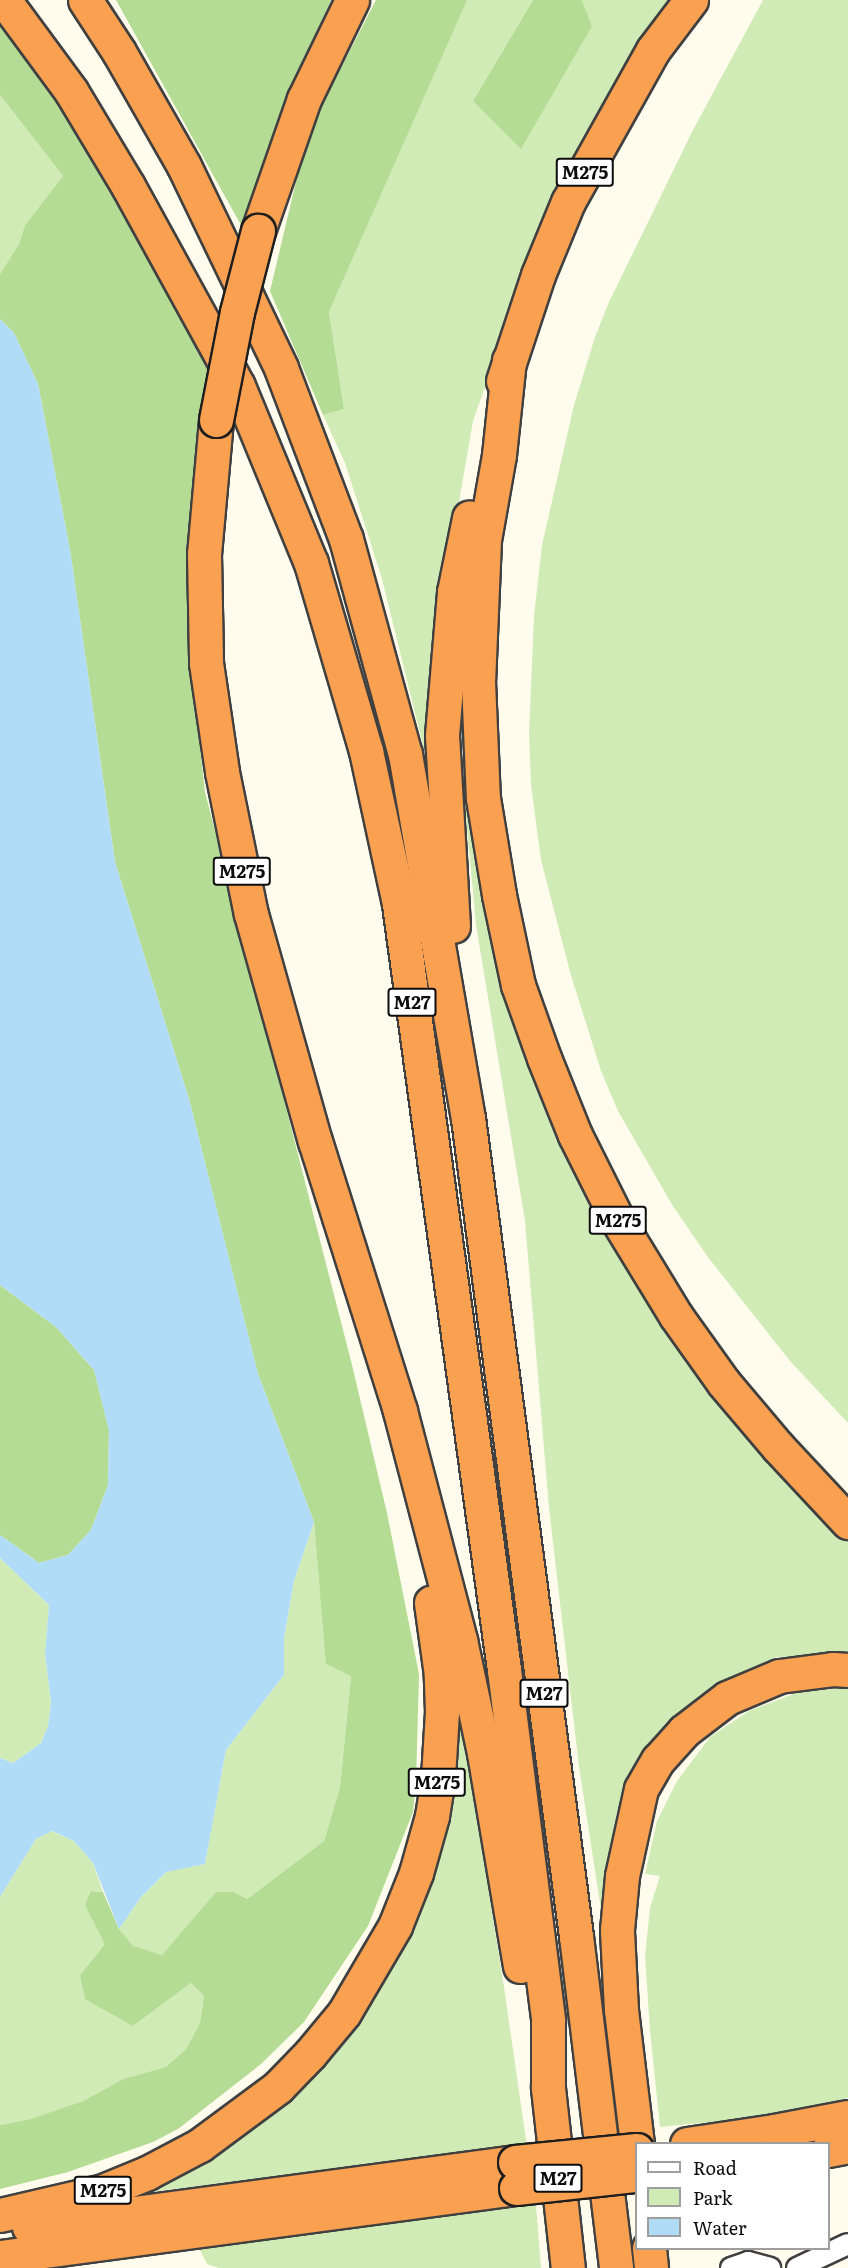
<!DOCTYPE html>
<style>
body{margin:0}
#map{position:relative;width:848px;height:2268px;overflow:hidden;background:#fffced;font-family:Literata,serif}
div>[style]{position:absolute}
.green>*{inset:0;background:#d1ebb6}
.forest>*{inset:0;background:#b4dc95}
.water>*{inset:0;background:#b0dcf8}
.roads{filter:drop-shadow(2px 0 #404040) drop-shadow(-2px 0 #404040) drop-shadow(0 2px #404040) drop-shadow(0 -2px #404040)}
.minor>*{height:20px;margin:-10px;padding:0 10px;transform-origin:10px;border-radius:10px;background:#fff}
.motorway>*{height:33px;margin:-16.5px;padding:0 16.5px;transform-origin:16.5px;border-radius:16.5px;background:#f9a051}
.bridges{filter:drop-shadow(2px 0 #1e1e1e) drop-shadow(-2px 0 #1e1e1e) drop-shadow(0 2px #1e1e1e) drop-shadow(0 -2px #1e1e1e)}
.motorway-bridge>*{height:33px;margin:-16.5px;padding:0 16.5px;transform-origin:16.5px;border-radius:16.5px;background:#f9a051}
span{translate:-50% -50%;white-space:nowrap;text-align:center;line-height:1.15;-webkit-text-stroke:6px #fff;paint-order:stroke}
.shield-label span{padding:2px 4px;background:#fff;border:2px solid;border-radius:4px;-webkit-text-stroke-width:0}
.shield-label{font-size:18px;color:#0d0d0d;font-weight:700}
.legend{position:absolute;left:635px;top:2142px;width:195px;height:108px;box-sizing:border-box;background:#fff;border:2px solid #9e9e9e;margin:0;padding:8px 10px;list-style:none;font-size:18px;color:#0d0d0d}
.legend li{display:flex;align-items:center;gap:12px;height:30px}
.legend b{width:30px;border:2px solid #9e9e9e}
</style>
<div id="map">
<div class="green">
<div style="clip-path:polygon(466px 0,533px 0,473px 101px,592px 26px,582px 0,674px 0,513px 308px,473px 421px,447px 571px,435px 794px,382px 579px,345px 463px,323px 415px,344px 409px,329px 312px)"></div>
<div style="clip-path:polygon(763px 0,848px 0,848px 1423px,790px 1361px,707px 1256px,671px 1203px,618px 1111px,601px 1071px,570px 972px,541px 860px,531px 785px,529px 733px,534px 616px,542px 545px,574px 405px,595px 337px,609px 302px,693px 130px)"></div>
<div style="clip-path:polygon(0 95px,63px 176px,25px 225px,19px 244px,0 274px)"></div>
<div style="clip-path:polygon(462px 772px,489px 907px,527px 1048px,759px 1446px,848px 1541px,848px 1654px,776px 1657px,705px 1695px,650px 1747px,617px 1811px,607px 1867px,606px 1942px,579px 1767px,549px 1508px,525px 1221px,476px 925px)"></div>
<div style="clip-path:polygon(314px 1522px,320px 1591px,351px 1676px,340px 1787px,324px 1841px,247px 1899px,234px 1892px,216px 1893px,162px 1955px,133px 1947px,119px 1929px,141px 1897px,166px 1872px,205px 1863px,226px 1750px,284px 1675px,284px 1638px,294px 1581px)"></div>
<div style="clip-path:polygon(0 1558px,49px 1605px,45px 1654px,51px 1702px,48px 1726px,41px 1743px,13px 1763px,0 1758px)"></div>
<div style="clip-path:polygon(848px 1687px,848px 2098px,760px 2117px,660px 2127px,650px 2031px,645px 1956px,650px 1908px,660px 1876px,645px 1874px,657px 1821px,677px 1781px,710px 1737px,749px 1711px,796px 1693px)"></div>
<div style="clip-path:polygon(458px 1698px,504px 1987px,527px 2147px,157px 2191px,154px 2181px,355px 2020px,395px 1958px,428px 1879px)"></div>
<div style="clip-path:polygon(51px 1831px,74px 1841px,93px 1863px,103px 1892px,91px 1891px,105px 1944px,80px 1975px,133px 2026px,191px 1983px,204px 1996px,200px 2023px,186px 2049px,166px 2067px,123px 2079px,83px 2101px,30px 2119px,0 2125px,0 1897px,36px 1839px)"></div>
<div style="clip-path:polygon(536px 2205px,541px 2268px,219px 2268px,207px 2264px,198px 2246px)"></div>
</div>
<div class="forest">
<div style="clip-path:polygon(116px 0,331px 0,287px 96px,242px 227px)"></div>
<div style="clip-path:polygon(376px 0,467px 0,329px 312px,344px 409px,323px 415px,270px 291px,300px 165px,325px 99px)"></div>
<div style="clip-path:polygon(533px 0,582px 0,592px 26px,521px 149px,473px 101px)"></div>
<div style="clip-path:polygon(0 21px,120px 195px,210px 349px,192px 492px,189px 570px,192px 676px,205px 792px,352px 1365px,387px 1513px,419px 1674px,416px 1783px,413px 1812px,368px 1926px,304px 2022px,261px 2064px,178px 2129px,153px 2142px,68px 2172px,0 2189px,0 2125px,30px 2119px,83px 2101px,123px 2079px,166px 2067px,186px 2049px,200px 2023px,204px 1996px,191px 1983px,133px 2026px,85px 1999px,80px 1975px,105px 1944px,85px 1905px,91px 1891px,103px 1892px,119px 1929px,133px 1946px,162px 1955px,216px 1892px,234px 1892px,247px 1899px,324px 1841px,340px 1787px,351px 1676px,326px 1664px,314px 1522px,258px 1374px,189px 1099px,115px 862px,70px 550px,38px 384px,14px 333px,0 319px,0 274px,19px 244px,25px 225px,63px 176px,0 95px)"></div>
<div style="clip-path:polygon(0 1285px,56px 1327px,94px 1370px,109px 1430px,108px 1485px,91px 1530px,68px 1555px,39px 1563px,0 1535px)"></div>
</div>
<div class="water">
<div style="clip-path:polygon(0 319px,14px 333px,38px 384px,70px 550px,115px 862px,189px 1099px,258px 1374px,314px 1522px,294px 1581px,284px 1638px,284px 1675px,226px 1750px,205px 1864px,166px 1872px,141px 1897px,119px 1929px,93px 1863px,74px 1841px,52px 1831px,36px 1839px,0 1897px,0 1758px,13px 1763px,41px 1743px,48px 1726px,51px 1702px,45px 1654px,49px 1605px,0 1558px,0 1535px,39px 1563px,68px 1555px,91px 1530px,108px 1485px,109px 1431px,94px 1370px,56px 1327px,0 1285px)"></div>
</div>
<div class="roads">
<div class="minor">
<div style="left:731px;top:2268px;width:18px;rotate:-19deg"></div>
<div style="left:748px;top:2262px;width:23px;rotate:15deg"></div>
<div style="left:797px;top:2268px;width:56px;rotate:-25.2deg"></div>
</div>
<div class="motorway">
<div style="left:4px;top:0;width:113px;rotate:53.6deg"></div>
<div style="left:71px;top:91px;width:111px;rotate:59deg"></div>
<div style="left:128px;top:186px;width:228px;rotate:61.2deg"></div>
<div style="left:238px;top:386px;width:191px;rotate:67.6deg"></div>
<div style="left:311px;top:563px;width:196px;rotate:73.7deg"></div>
<div style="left:366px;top:751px;width:157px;rotate:77.8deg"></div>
<div style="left:399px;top:904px;width:773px;rotate:82.19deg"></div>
<div style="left:504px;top:1670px;width:353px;rotate:82.8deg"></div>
<div style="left:548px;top:2020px;width:68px;rotate:90deg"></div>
<div style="left:548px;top:2088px;width:181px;rotate:83.7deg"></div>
<div style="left:85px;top:0;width:62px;rotate:56.8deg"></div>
<div style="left:119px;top:52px;width:131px;rotate:60.3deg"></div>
<div style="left:184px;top:166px;width:224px;rotate:64.3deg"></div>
<div style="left:281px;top:368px;width:183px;rotate:69.2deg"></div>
<div style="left:346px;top:539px;width:223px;rotate:74.7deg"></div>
<div style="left:405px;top:754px;width:369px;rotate:80.2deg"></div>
<div style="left:468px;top:1118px;width:825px;rotate:82.48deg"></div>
<div style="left:576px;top:1936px;width:334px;rotate:83.1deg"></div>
<div style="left:258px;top:231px;width:140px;rotate:-70.8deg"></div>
<div style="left:304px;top:99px;width:110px;rotate:-64.1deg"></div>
<div style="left:509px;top:360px;width:96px;rotate:96deg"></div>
<div style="left:499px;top:455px;width:86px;rotate:100deg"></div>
<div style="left:484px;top:540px;width:141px;rotate:92.4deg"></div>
<div style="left:478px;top:681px;width:117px;rotate:87.6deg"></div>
<div style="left:483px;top:798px;width:98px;rotate:80.6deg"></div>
<div style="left:499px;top:895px;width:92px;rotate:78.1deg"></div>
<div style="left:518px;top:985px;width:77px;rotate:70.4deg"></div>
<div style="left:544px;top:1058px;width:83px;rotate:68.1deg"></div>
<div style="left:575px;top:1135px;width:96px;rotate:63.4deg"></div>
<div style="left:618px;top:1221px;width:111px;rotate:58.6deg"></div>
<div style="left:676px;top:1316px;width:81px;rotate:54.5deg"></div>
<div style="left:723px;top:1382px;width:85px;rotate:49.8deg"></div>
<div style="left:778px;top:1447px;width:103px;rotate:47deg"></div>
<div style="left:503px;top:381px;width:112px;rotate:-71.7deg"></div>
<div style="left:538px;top:275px;width:79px;rotate:-67.7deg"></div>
<div style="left:568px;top:202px;width:174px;rotate:-60.8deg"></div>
<div style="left:653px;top:50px;width:63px;rotate:-52.8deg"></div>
<div style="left:216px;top:420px;width:135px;rotate:95.1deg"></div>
<div style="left:204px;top:554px;width:109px;rotate:88.9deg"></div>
<div style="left:206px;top:663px;width:110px;rotate:81.6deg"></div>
<div style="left:222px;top:772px;width:145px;rotate:78.5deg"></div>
<div style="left:251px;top:914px;width:236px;rotate:74.3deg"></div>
<div style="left:315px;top:1141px;width:283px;rotate:72.5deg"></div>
<div style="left:400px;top:1411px;width:237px;rotate:75.3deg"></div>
<div style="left:460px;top:1640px;width:116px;rotate:78deg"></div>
<div style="left:484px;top:1753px;width:216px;rotate:80.4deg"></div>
<div style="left:453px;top:926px;width:191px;rotate:-93.3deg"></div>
<div style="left:442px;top:735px;width:144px;rotate:-85.2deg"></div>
<div style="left:454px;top:592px;width:76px;rotate:-78.5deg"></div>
<div style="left:637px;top:2144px;width:135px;rotate:-96.8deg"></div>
<div style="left:621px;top:2010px;width:80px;rotate:-92.9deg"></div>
<div style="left:617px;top:1930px;width:54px;rotate:-84.7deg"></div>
<div style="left:622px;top:1876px;width:89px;rotate:-77.7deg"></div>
<div style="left:641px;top:1789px;width:34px;rotate:-60deg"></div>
<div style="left:658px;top:1760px;width:39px;rotate:-48deg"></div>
<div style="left:684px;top:1731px;width:54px;rotate:-37.5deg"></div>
<div style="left:727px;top:1698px;width:56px;rotate:-22.9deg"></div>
<div style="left:779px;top:1676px;width:54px;rotate:-7.4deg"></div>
<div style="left:833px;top:1669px;width:15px;rotate:4deg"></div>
<div style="left:687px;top:2144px;width:88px;rotate:-8.5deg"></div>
<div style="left:774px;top:2131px;width:75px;rotate:-10.7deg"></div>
<div style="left:828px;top:2150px;width:20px;rotate:-11deg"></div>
<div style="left:0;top:2215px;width:106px;rotate:-13.1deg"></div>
<div style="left:103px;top:2191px;width:48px;rotate:-22.2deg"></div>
<div style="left:147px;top:2173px;width:60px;rotate:-27.8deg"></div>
<div style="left:200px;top:2145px;width:97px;rotate:-36.6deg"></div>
<div style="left:278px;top:2087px;width:46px;rotate:-45.9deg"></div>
<div style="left:310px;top:2054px;width:53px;rotate:-50.3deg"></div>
<div style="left:344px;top:2013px;width:101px;rotate:-59.6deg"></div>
<div style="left:395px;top:1926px;width:57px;rotate:-68.4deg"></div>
<div style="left:416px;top:1873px;width:59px;rotate:-74.3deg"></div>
<div style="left:432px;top:1816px;width:39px;rotate:-81deg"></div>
<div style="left:438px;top:1777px;width:65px;rotate:-86.5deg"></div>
<div style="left:442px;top:1712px;width:37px;rotate:-92deg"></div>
<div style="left:441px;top:1675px;width:73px;rotate:-97.9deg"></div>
<div style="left:29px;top:2227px;width:490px;rotate:-7.6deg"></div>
<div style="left:649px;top:2248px;width:20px;rotate:84deg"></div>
<div style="left:0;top:2257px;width:521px;rotate:-7.62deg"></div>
</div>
</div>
<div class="bridges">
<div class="motorway-bridge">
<div style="left:216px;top:420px;width:110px;rotate:-79deg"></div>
<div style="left:237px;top:312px;width:84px;rotate:-75.5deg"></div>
<div style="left:515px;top:2162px;width:122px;rotate:-5.7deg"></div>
<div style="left:516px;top:2188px;width:121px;rotate:-6.2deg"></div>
</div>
</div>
<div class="shield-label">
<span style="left:585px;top:172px">M275</span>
<span style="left:242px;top:871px">M275</span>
<span style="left:412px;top:1002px">M27</span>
<span style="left:618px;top:1220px">M275</span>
<span style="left:544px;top:1693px">M27</span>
<span style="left:437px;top:1782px">M275</span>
<span style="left:558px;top:2178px">M27</span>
<span style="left:103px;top:2190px">M275</span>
</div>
<ul class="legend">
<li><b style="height:8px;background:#fff"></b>Road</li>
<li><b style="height:16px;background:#d1ebb6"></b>Park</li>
<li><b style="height:16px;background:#b0dcf8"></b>Water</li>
</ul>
</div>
